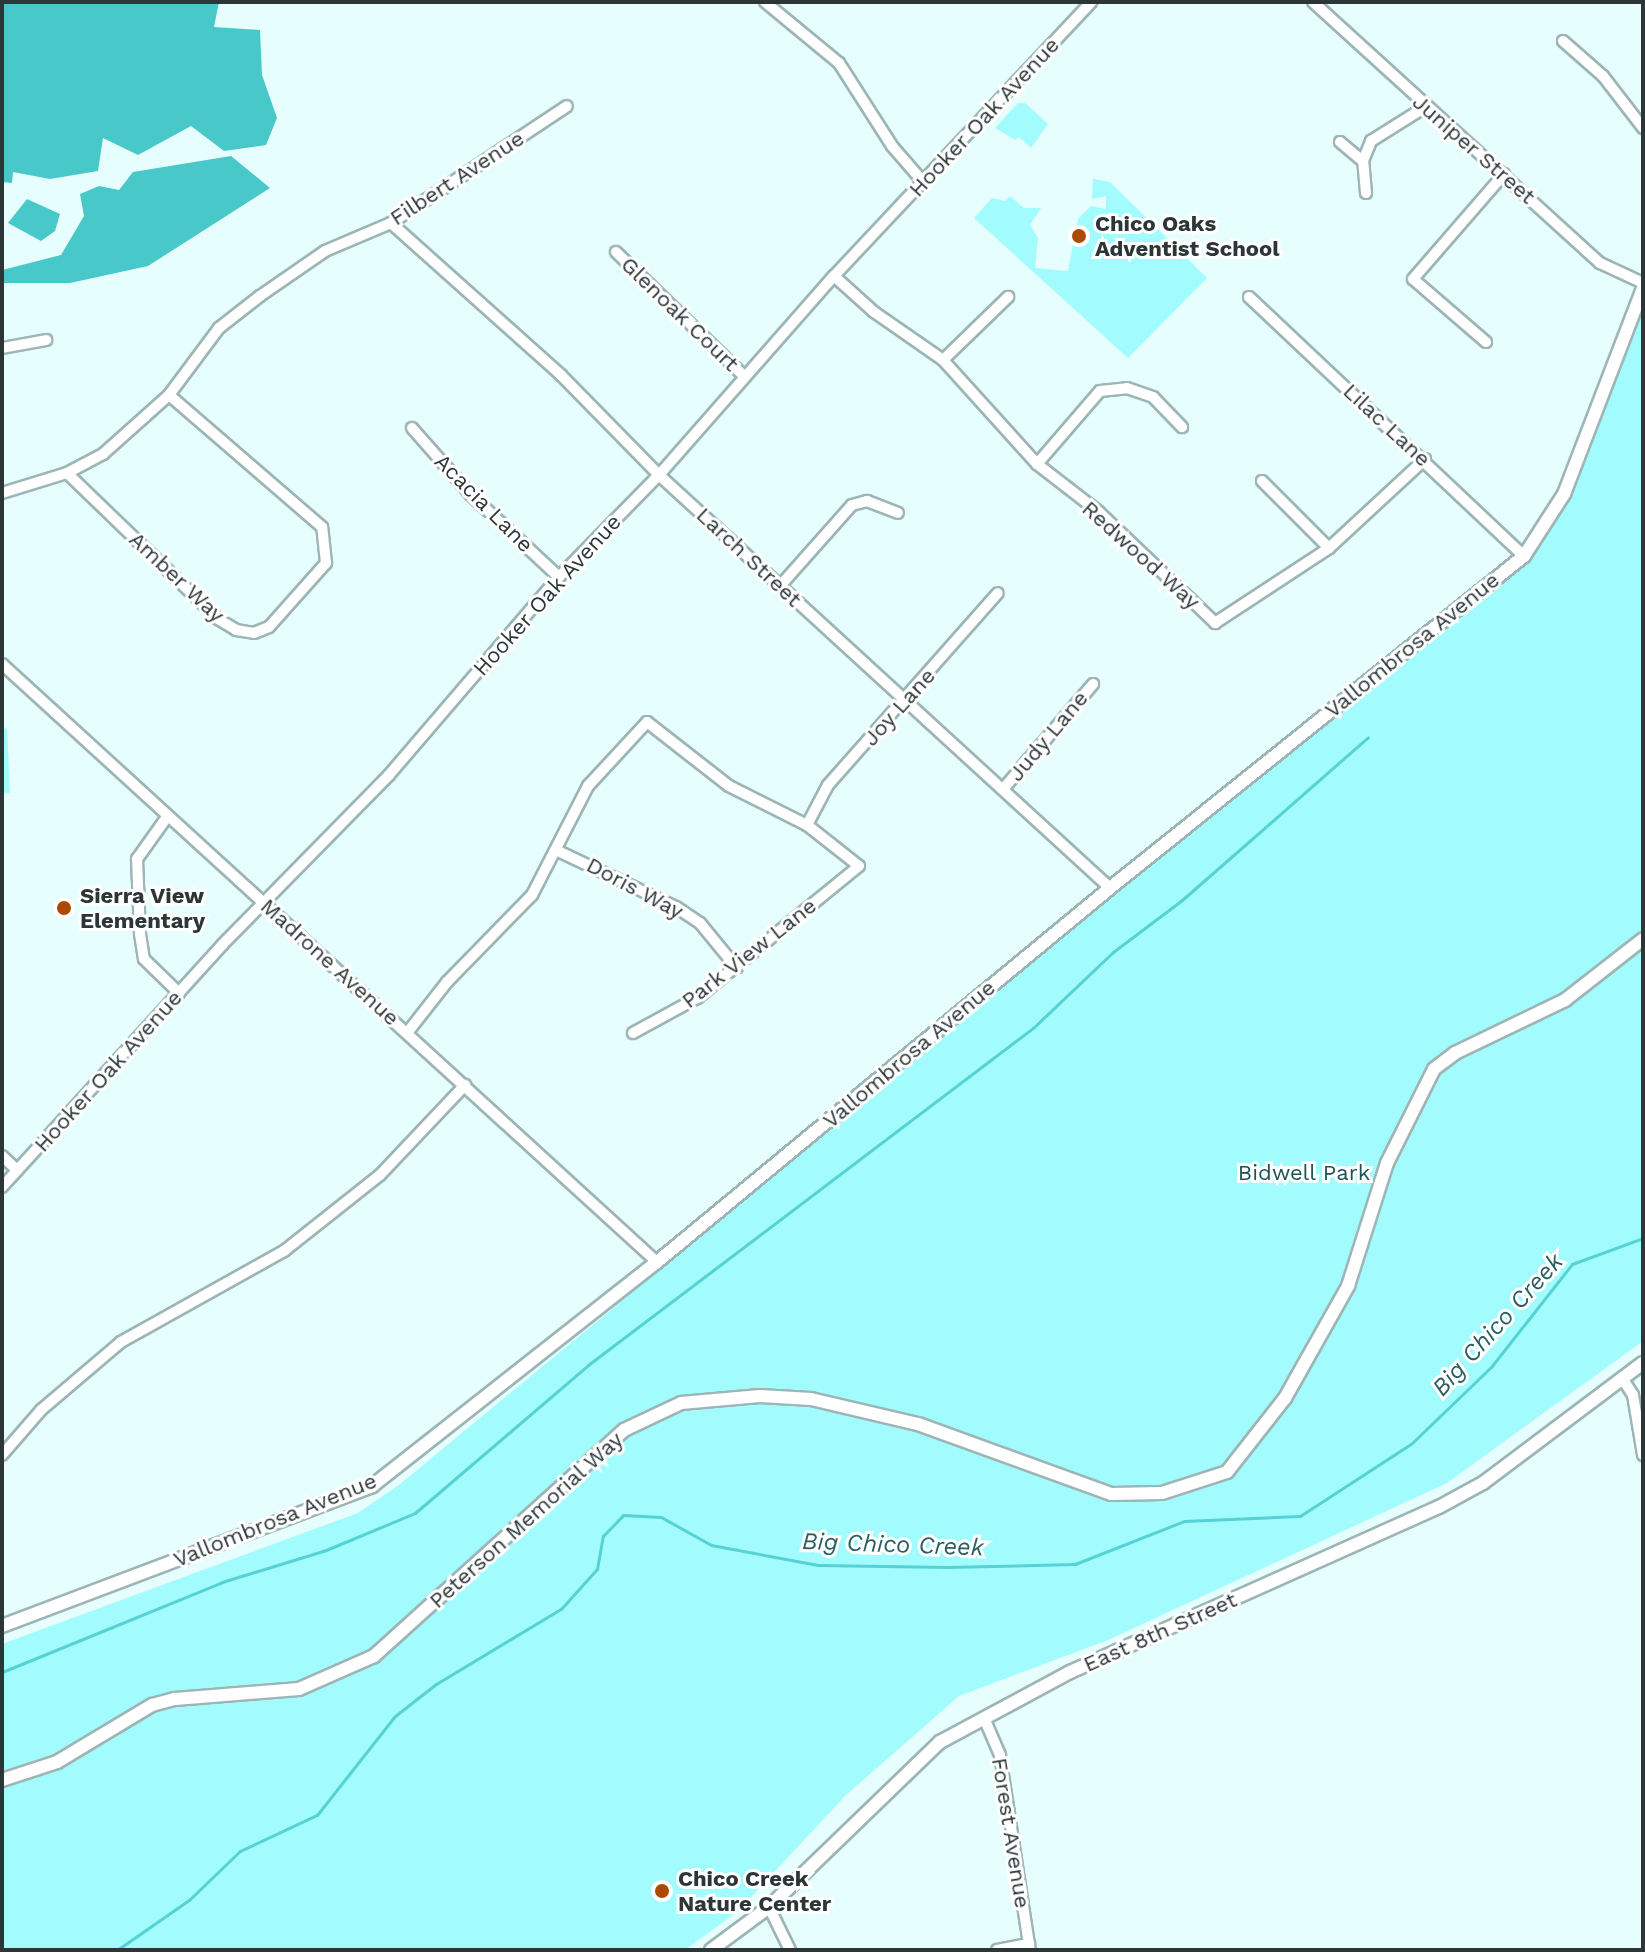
<!DOCTYPE html>
<style>
body{margin:0}
#map{position:relative;width:1645px;height:1952px;overflow:hidden;background:#e6fefe;font-family:"Work Sans",sans-serif}
div>[style]{position:absolute}
.green>*{inset:0;background:#a2fcfd}
.forest>*{inset:0;background:#49c8c9}
.stream>*{height:3px;margin:-1.5px;padding:0 1.5px;transform-origin:1.5px;border-radius:1.5px;background:#56d2d4}
.roads{filter:drop-shadow(2px 0 #9eb5b5) drop-shadow(-2px 0 #9eb5b5) drop-shadow(0 2px #9eb5b5) drop-shadow(0 -2px #9eb5b5)}
.minor>*{height:10px;margin:-5px;padding:0 5px;transform-origin:5px;border-radius:5px;background:#fff}
.tertiary>*{height:12px;margin:-6px;padding:0 6px;transform-origin:6px;border-radius:6px;background:#fff}
.dots>*{width:22px;height:22px;translate:-50% -50%;box-sizing:border-box;border:4px solid #fff;border-radius:50%}
span{translate:-50% -50%;white-space:nowrap;text-align:center;line-height:1.15;-webkit-text-stroke:6px #fff;paint-order:stroke}
.street-label{font-size:22px;color:#2c3636}
.poi-label{font-size:22px;color:#2c3636;font-weight:700}
.left{translate:0 -50%;text-align:left}
.park-label{font-size:22px;color:#1d5353}
.water-label{font-size:24px;color:#2b5f60;font-style:italic}
.frame{position:absolute;inset:0;border:4px solid #2c3636;pointer-events:none}
</style>
<div id="map">
<div class="green">
<div style="clip-path:polygon(1018px 103px,1025px 103px,1048px 124px,1031px 148px,1019px 137px,1015px 140px,995px 128px)"></div>
<div style="clip-path:polygon(1093px 179px,1110px 182px,1207px 278px,1128px 358px,974px 218px,992px 198px,1005px 201px,1010px 196px,1024px 208px,1041px 208px,1030px 225px,1038px 238px,1035px 268px,1068px 271px,1078px 219px,1091px 206px,1106px 209px,1106px 196px,1092px 199px)"></div>
<div style="clip-path:polygon(1643px 288px,1643px 1341px,1447px 1483px,1108px 1640px,959px 1696px,845px 1796px,738px 1911px,685px 1950px,2px 1950px,2px 1644px,358px 1513px,399px 1485px,1524px 556px,1564px 494px)"></div>
<div style="clip-path:polygon(7px 728px,10px 793px,2px 793px,2px 729px)"></div>
</div>
<div class="forest">
<div style="clip-path:polygon(2px 2px,219px 2px,214px 27px,260px 30px,262px 75px,277px 118px,266px 145px,224px 151px,191px 126px,138px 155px,103px 138px,98px 171px,50px 179px,13px 172px,12px 183px,2px 182px)"></div>
<div style="clip-path:polygon(231px 156px,270px 188px,148px 266px,70px 283px,2px 283px,2px 270px,61px 255px,84px 216px,80px 194px,99px 186px,119px 190px,133px 172px)"></div>
<div style="clip-path:polygon(27px 199px,60px 214px,55px 231px,41px 241px,8px 223px)"></div>
</div>
<div class="stream">
<div style="left:2px;top:1672px;width:238px;rotate:-22.2deg"></div>
<div style="left:222px;top:1582px;width:109px;rotate:-17.1deg"></div>
<div style="left:326px;top:1550px;width:96px;rotate:-22.6deg"></div>
<div style="left:415px;top:1513px;width:228px;rotate:-40.5deg"></div>
<div style="left:588px;top:1365px;width:558px;rotate:-37.14deg"></div>
<div style="left:1033px;top:1028px;width:110px;rotate:-43.5deg"></div>
<div style="left:1113px;top:952px;width:86px;rotate:-37deg"></div>
<div style="left:1182px;top:900px;width:247px;rotate:-41.2deg"></div>
<div style="left:117px;top:1950px;width:88px;rotate:-34.8deg"></div>
<div style="left:189px;top:1900px;width:71px;rotate:-43.9deg"></div>
<div style="left:240px;top:1851px;width:85px;rotate:-25.1deg"></div>
<div style="left:317px;top:1815px;width:126px;rotate:-51.8deg"></div>
<div style="left:395px;top:1716px;width:52px;rotate:-38deg"></div>
<div style="left:436px;top:1684px;width:146px;rotate:-31deg"></div>
<div style="left:561px;top:1609px;width:54px;rotate:-48deg"></div>
<div style="left:597px;top:1569px;width:34px;rotate:-80deg"></div>
<div style="left:603px;top:1536px;width:29px;rotate:-46deg"></div>
<div style="left:623px;top:1515px;width:38px;rotate:3deg"></div>
<div style="left:661px;top:1517px;width:57px;rotate:29.2deg"></div>
<div style="left:711px;top:1545px;width:109px;rotate:10.6deg"></div>
<div style="left:818px;top:1565px;width:129px;rotate:0.9deg"></div>
<div style="left:947px;top:1567px;width:128px;rotate:-1.3deg"></div>
<div style="left:1075px;top:1564px;width:117px;rotate:-21.5deg"></div>
<div style="left:1184px;top:1521px;width:116px;rotate:-2.5deg"></div>
<div style="left:1300px;top:1516px;width:132px;rotate:-33deg"></div>
<div style="left:1411px;top:1444px;width:111px;rotate:-43.9deg"></div>
<div style="left:1491px;top:1367px;width:131px;rotate:-51.8deg"></div>
<div style="left:1572px;top:1264px;width:76px;rotate:-20.1deg"></div>
</div>
<div class="roads">
<div class="minor">
<div style="left:765px;top:2px;width:96px;rotate:39.5deg"></div>
<div style="left:839px;top:63px;width:98px;rotate:57.4deg"></div>
<div style="left:892px;top:146px;width:49px;rotate:49.1deg"></div>
<div style="left:1313px;top:2px;width:388px;rotate:42.3deg"></div>
<div style="left:1600px;top:263px;width:47px;rotate:24.9deg"></div>
<div style="left:1563px;top:41px;width:53px;rotate:41.2deg"></div>
<div style="left:1603px;top:76px;width:66px;rotate:52.4deg"></div>
<div style="left:1340px;top:142px;width:30px;rotate:40deg"></div>
<div style="left:1366px;top:193px;width:32px;rotate:-95deg"></div>
<div style="left:1363px;top:161px;width:22px;rotate:-68deg"></div>
<div style="left:1371px;top:141px;width:64px;rotate:-32.2deg"></div>
<div style="left:391px;top:223px;width:228px;rotate:41.8deg"></div>
<div style="left:561px;top:375px;width:140px;rotate:45.6deg"></div>
<div style="left:659px;top:475px;width:612px;rotate:42.48deg"></div>
<div style="left:616px;top:252px;width:178px;rotate:44.1deg"></div>
<div style="left:834px;top:276px;width:54px;rotate:42deg"></div>
<div style="left:874px;top:312px;width:84px;rotate:34.8deg"></div>
<div style="left:943px;top:360px;width:140px;rotate:47.9deg"></div>
<div style="left:1037px;top:464px;width:78px;rotate:37.7deg"></div>
<div style="left:1099px;top:512px;width:161px;rotate:43.7deg"></div>
<div style="left:1215px;top:623px;width:136px;rotate:-33.3deg"></div>
<div style="left:1329px;top:548px;width:131px;rotate:-42.8deg"></div>
<div style="left:1249px;top:297px;width:378px;rotate:43.3deg"></div>
<div style="left:1486px;top:342px;width:96px;rotate:-139.2deg"></div>
<div style="left:1413px;top:279px;width:139px;rotate:-49.1deg"></div>
<div style="left:2px;top:348px;width:45px;rotate:-10.3deg"></div>
<div style="left:943px;top:360px;width:91px;rotate:-44.1deg"></div>
<div style="left:412px;top:428px;width:89px;rotate:48.6deg"></div>
<div style="left:471px;top:495px;width:120px;rotate:43deg"></div>
<div style="left:1037px;top:464px;width:96px;rotate:-49.2deg"></div>
<div style="left:1100px;top:391px;width:27px;rotate:-6deg"></div>
<div style="left:1127px;top:388px;width:28px;rotate:19deg"></div>
<div style="left:1153px;top:397px;width:42px;rotate:46deg"></div>
<div style="left:67px;top:473px;width:210px;rotate:44deg"></div>
<div style="left:218px;top:619px;width:21px;rotate:31deg"></div>
<div style="left:236px;top:630px;width:18px;rotate:9deg"></div>
<div style="left:254px;top:633px;width:16px;rotate:-22deg"></div>
<div style="left:269px;top:627px;width:86px;rotate:-48.3deg"></div>
<div style="left:326px;top:563px;width:36px;rotate:-96deg"></div>
<div style="left:322px;top:527px;width:202px;rotate:-139.2deg"></div>
<div style="left:1262px;top:481px;width:95px;rotate:45deg"></div>
<div style="left:2px;top:493px;width:68px;rotate:-17.1deg"></div>
<div style="left:67px;top:473px;width:41px;rotate:-27.8deg"></div>
<div style="left:103px;top:454px;width:89px;rotate:-41.8deg"></div>
<div style="left:169px;top:395px;width:84px;rotate:-53.3deg"></div>
<div style="left:219px;top:328px;width:52px;rotate:-38deg"></div>
<div style="left:260px;top:296px;width:79px;rotate:-34.7deg"></div>
<div style="left:325px;top:251px;width:72px;rotate:-23deg"></div>
<div style="left:391px;top:223px;width:211px;rotate:-33.6deg"></div>
<div style="left:780px;top:586px;width:108px;rotate:-48.4deg"></div>
<div style="left:852px;top:505px;width:16px;rotate:-15deg"></div>
<div style="left:867px;top:501px;width:33px;rotate:21deg"></div>
<div style="left:2px;top:664px;width:887px;rotate:42.4deg"></div>
<div style="left:1004px;top:788px;width:137px;rotate:-49.4deg"></div>
<div style="left:167px;top:817px;width:52px;rotate:125.5deg"></div>
<div style="left:137px;top:859px;width:75px;rotate:87.7deg"></div>
<div style="left:140px;top:934px;width:25px;rotate:81deg"></div>
<div style="left:144px;top:959px;width:49px;rotate:44.2deg"></div>
<div style="left:807px;top:825px;width:45px;rotate:-62.3deg"></div>
<div style="left:828px;top:785px;width:256px;rotate:-48.5deg"></div>
<div style="left:558px;top:851px;width:131px;rotate:25.4deg"></div>
<div style="left:676px;top:907px;width:29px;rotate:34deg"></div>
<div style="left:700px;top:923px;width:58px;rotate:50.6deg"></div>
<div style="left:407px;top:1033px;width:65px;rotate:-51.9deg"></div>
<div style="left:447px;top:982px;width:122px;rotate:-45.7deg"></div>
<div style="left:532px;top:895px;width:123px;rotate:-62.8deg"></div>
<div style="left:588px;top:786px;width:87px;rotate:-47.3deg"></div>
<div style="left:647px;top:722px;width:104px;rotate:38deg"></div>
<div style="left:729px;top:786px;width:87px;rotate:26.6deg"></div>
<div style="left:807px;top:825px;width:66px;rotate:38.3deg"></div>
<div style="left:859px;top:866px;width:209px;rotate:140.8deg"></div>
<div style="left:697px;top:998px;width:73px;rotate:151.3deg"></div>
<div style="left:2px;top:1156px;width:21px;rotate:43deg"></div>
<div style="left:2px;top:1187px;width:327px;rotate:-47.7deg"></div>
<div style="left:222px;top:945px;width:238px;rotate:-45.5deg"></div>
<div style="left:389px;top:775px;width:261px;rotate:-49.4deg"></div>
<div style="left:559px;top:577px;width:143px;rotate:-45.6deg"></div>
<div style="left:659px;top:475px;width:265px;rotate:-48.7deg"></div>
<div style="left:834px;top:276px;width:376px;rotate:-46.8deg"></div>
<div style="left:1622px;top:1378px;width:20px;rotate:57deg"></div>
<div style="left:1633px;top:1395px;width:61px;rotate:80.5deg"></div>
<div style="left:2px;top:1455px;width:60px;rotate:-49.1deg"></div>
<div style="left:41px;top:1410px;width:105px;rotate:-40.4deg"></div>
<div style="left:121px;top:1342px;width:187px;rotate:-29.2deg"></div>
<div style="left:284px;top:1251px;width:122px;rotate:-38.4deg"></div>
<div style="left:380px;top:1175px;width:124px;rotate:-46.6deg"></div>
<div style="left:984px;top:1718px;width:40px;rotate:66.6deg"></div>
<div style="left:1000px;top:1755px;width:197px;rotate:81.3deg"></div>
<div style="left:769px;top:1907px;width:48px;rotate:64deg"></div>
<div style="left:997px;top:1950px;width:33px;rotate:-11deg"></div>
</div>
<div class="tertiary">
<div style="left:2px;top:1626px;width:396px;rotate:-20.7deg"></div>
<div style="left:372px;top:1486px;width:362px;rotate:-38.2deg"></div>
<div style="left:657px;top:1262px;width:587px;rotate:-39.54deg"></div>
<div style="left:1110px;top:888px;width:531px;rotate:-38.73deg"></div>
<div style="left:1524px;top:556px;width:74px;rotate:-57.2deg"></div>
<div style="left:1564px;top:494px;width:221px;rotate:-69deg"></div>
<div style="left:2px;top:1780px;width:58px;rotate:-18.1deg"></div>
<div style="left:57px;top:1762px;width:111px;rotate:-31deg"></div>
<div style="left:152px;top:1705px;width:24px;rotate:-15deg"></div>
<div style="left:175px;top:1699px;width:124px;rotate:-4.6deg"></div>
<div style="left:299px;top:1689px;width:82px;rotate:-23.7deg"></div>
<div style="left:374px;top:1656px;width:337px;rotate:-42.1deg"></div>
<div style="left:624px;top:1430px;width:63px;rotate:-25.3deg"></div>
<div style="left:681px;top:1403px;width:79px;rotate:-5.1deg"></div>
<div style="left:760px;top:1396px;width:51px;rotate:3.4deg"></div>
<div style="left:811px;top:1399px;width:110px;rotate:13.2deg"></div>
<div style="left:918px;top:1424px;width:205px;rotate:19.9deg"></div>
<div style="left:1111px;top:1494px;width:51px;rotate:-1.1deg"></div>
<div style="left:1162px;top:1493px;width:68px;rotate:-17.9deg"></div>
<div style="left:1227px;top:1472px;width:94px;rotate:-51.9deg"></div>
<div style="left:1285px;top:1398px;width:129px;rotate:-60.6deg"></div>
<div style="left:1348px;top:1286px;width:129px;rotate:-72.4deg"></div>
<div style="left:1387px;top:1163px;width:105px;rotate:-63.4deg"></div>
<div style="left:1434px;top:1069px;width:26px;rotate:-37deg"></div>
<div style="left:1455px;top:1053px;width:122px;rotate:-25.7deg"></div>
<div style="left:1565px;top:1000px;width:99px;rotate:-38deg"></div>
<div style="left:711px;top:1950px;width:72px;rotate:-36.6deg"></div>
<div style="left:769px;top:1907px;width:238px;rotate:-44deg"></div>
<div style="left:940px;top:1742px;width:148px;rotate:-28.3deg"></div>
<div style="left:1070px;top:1672px;width:404px;rotate:-24.1deg"></div>
<div style="left:1439px;top:1507px;width:50px;rotate:-28.6deg"></div>
<div style="left:1483px;top:1483px;width:200px;rotate:-36.9deg"></div>
</div>
</div>
<div class="dots">
<div style="left:1079px;top:236px;background:#ab4907"></div>
<div style="left:64px;top:908px;background:#ab4907"></div>
<div style="left:662px;top:1891px;background:#ab4907"></div>
</div>
<div class="street-label">
<span style="left:984px;top:117px;rotate:-47deg">Hooker Oak Avenue</span>
<span style="left:1474px;top:149px;rotate:41deg">Juniper Street</span>
<span style="left:457px;top:178px;rotate:-33deg">Filbert Avenue</span>
<span style="left:680px;top:314px;rotate:44deg">Glenoak Court</span>
<span style="left:1387px;top:425px;rotate:43deg">Lilac Lane</span>
<span style="left:484px;top:503px;rotate:45deg">Acacia Lane</span>
<span style="left:1141px;top:555px;rotate:42deg">Redwood Way</span>
<span style="left:749px;top:557px;rotate:43deg">Larch Street</span>
<span style="left:177px;top:577px;rotate:43deg">Amber Way</span>
<span style="left:547px;top:595px;rotate:-48deg">Hooker Oak Avenue</span>
<span style="left:1412px;top:645px;rotate:-39deg">Vallombrosa Avenue</span>
<span style="left:899px;top:707px;rotate:-48deg">Joy Lane</span>
<span style="left:1048px;top:736px;rotate:-50deg">Judy Lane</span>
<span style="left:635px;top:888px;rotate:28deg">Doris Way</span>
<span style="left:749px;top:953px;rotate:-38deg">Park View Lane</span>
<span style="left:330px;top:962px;rotate:42deg">Madrone Avenue</span>
<span style="left:909px;top:1054px;rotate:-40deg">Vallombrosa Avenue</span>
<span style="left:108px;top:1071px;rotate:-48deg">Hooker Oak Avenue</span>
<span style="left:275px;top:1520px;rotate:-22deg">Vallombrosa Avenue</span>
<span style="left:526px;top:1520px;rotate:-42deg">Peterson Memorial Way</span>
<span style="left:1160px;top:1632px;rotate:-24deg">East 8th Street</span>
<span style="left:1011px;top:1833px;rotate:81deg">Forest Avenue</span>
</div>
<div class="poi-label">
<span class="left" style="left:1095px;top:236px">Chico Oaks<br>Adventist School</span>
<span class="left" style="left:80px;top:908px">Sierra View<br>Elementary</span>
<span class="left" style="left:678px;top:1891px">Chico Creek<br>Nature Center</span>
</div>
<div class="park-label">
<span style="left:1304px;top:1173px">Bidwell Park</span>
</div>
<div class="water-label">
<span style="left:1498px;top:1325px;rotate:-48deg">Big Chico Creek</span>
<span style="left:893px;top:1545px;rotate:2deg">Big Chico Creek</span>
</div>
<div class="frame"></div>
</div>
